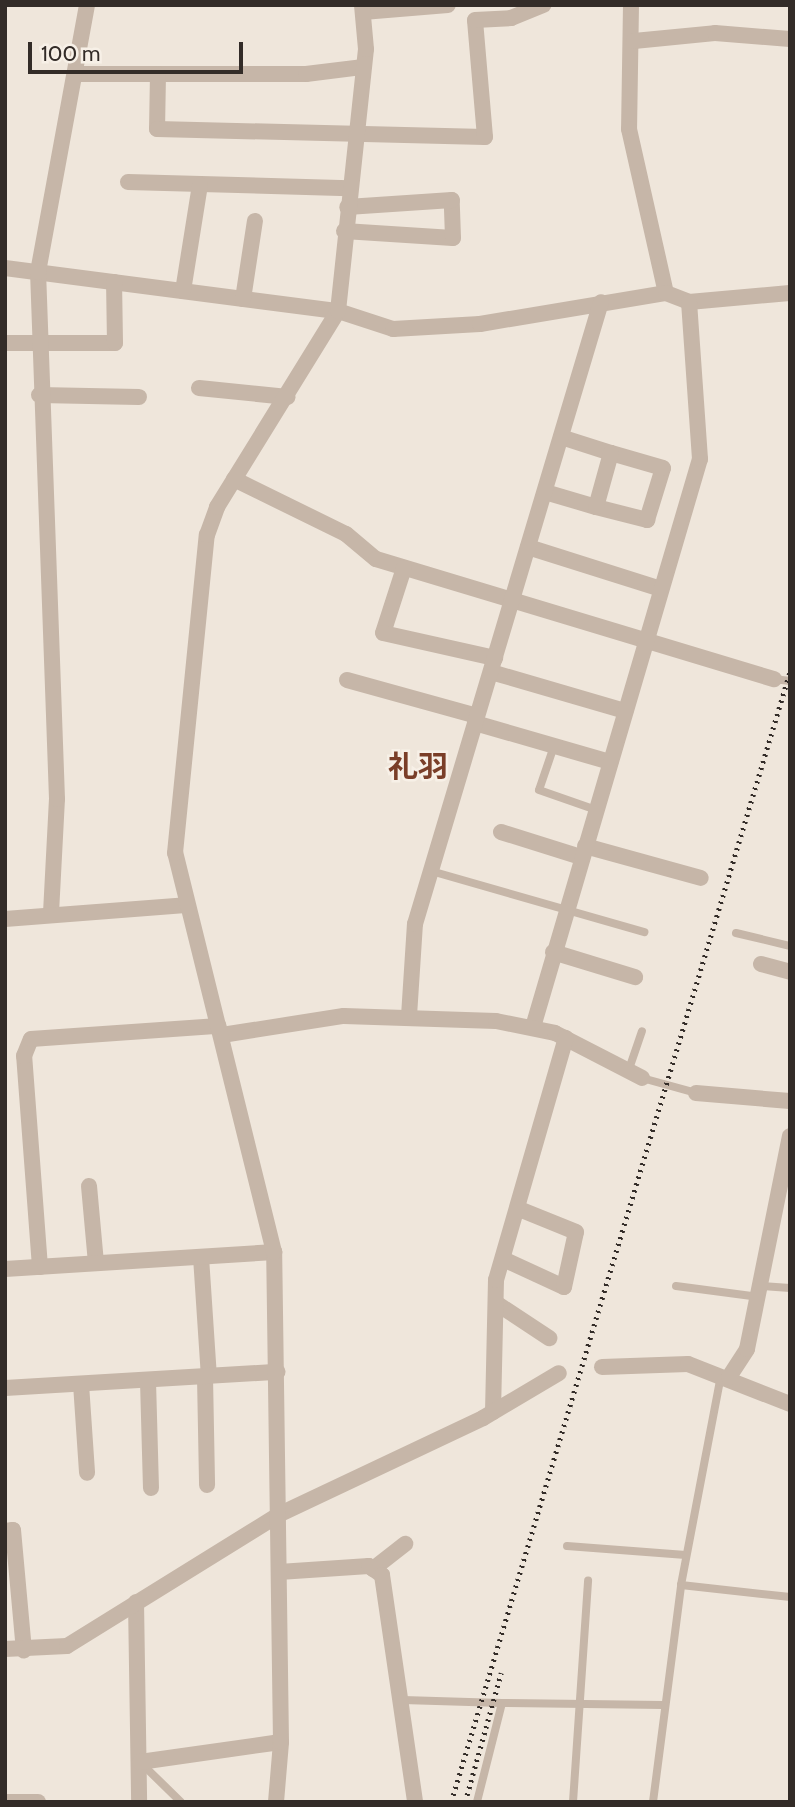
<!DOCTYPE html>
<meta charset="utf-8">
<style>
body{margin:0}
#map{position:relative;width:795px;height:1807px;overflow:hidden;background:#efe6db;font-family:Cabin,"Noto Sans JP",sans-serif}
div>[style]{position:absolute}
.lane>*{height:8px;margin:-4px;padding:0 4px;transform-origin:4px;border-radius:4px;background:#c6b6a8}
.street>*{height:16px;margin:-8px;padding:0 8px;transform-origin:8px;border-radius:8px;background:#c6b6a8}
.rail>*{height:4.5px;margin-top:-2.25px;transform-origin:0;background:repeating-linear-gradient(90deg,#332c28 0 2px,transparent 0 7px)}
span{translate:-50% -50%;white-space:nowrap;text-align:center;line-height:1.15;-webkit-text-stroke:5px #f7f0e7;paint-order:stroke}
.quarter-label{font-size:30px;color:#7a3e28;font-weight:700}
.frame{position:absolute;inset:0;border:7px solid #332c28;pointer-events:none}
.scale{position:absolute;left:28px;top:42px;width:215px;height:32px;box-sizing:border-box;border:4px solid #332c28;border-top:0;padding-left:9px;font-size:21px;line-height:24px;white-space:nowrap;color:#332c28;-webkit-text-stroke:5px #f7f0e7;paint-order:stroke}
</style>
<div id="map">
<div class="lane">
<div style="left:774px;top:679px;width:16px;rotate:7deg"></div>
<div style="left:554px;top:746px;width:46px;rotate:108.8deg"></div>
<div style="left:539px;top:790px;width:60px;rotate:19.3deg"></div>
<div style="left:431px;top:871px;width:222px;rotate:16deg"></div>
<div style="left:736px;top:933px;width:56px;rotate:13.5deg"></div>
<div style="left:628px;top:1072px;width:43px;rotate:-71.1deg"></div>
<div style="left:642px;top:1078px;width:56px;rotate:15.5deg"></div>
<div style="left:676px;top:1286px;width:84px;rotate:7.5deg"></div>
<div style="left:761px;top:1286px;width:29px;rotate:4deg"></div>
<div style="left:567px;top:1546px;width:119px;rotate:4.3deg"></div>
<div style="left:681px;top:1585px;width:110px;rotate:6.3deg"></div>
<div style="left:403px;top:1700px;width:99px;rotate:1.7deg"></div>
<div style="left:502px;top:1703px;width:102px;rotate:104.2deg"></div>
<div style="left:502px;top:1703px;width:161px;rotate:0.7deg"></div>
<div style="left:140px;top:1762px;width:57px;rotate:44.3deg"></div>
<div style="left:573px;top:1802px;width:222px;rotate:-86.1deg"></div>
<div style="left:653px;top:1802px;width:219px;rotate:-82.6deg"></div>
<div style="left:681px;top:1585px;width:213px;rotate:-79.2deg"></div>
</div>
<div class="street">
<div style="left:631px;top:5px;width:124px;rotate:90.9deg"></div>
<div style="left:629px;top:129px;width:168px;rotate:77.3deg"></div>
<div style="left:363px;top:12px;width:85px;rotate:-4.7deg"></div>
<div style="left:634px;top:41px;width:81px;rotate:-5.6deg"></div>
<div style="left:715px;top:33px;width:75px;rotate:4.6deg"></div>
<div style="left:75px;top:74px;width:231px"></div>
<div style="left:306px;top:74px;width:56px;rotate:-7.1deg"></div>
<div style="left:158px;top:74px;width:55px;rotate:91deg"></div>
<div style="left:157px;top:129px;width:328px;rotate:1.4deg"></div>
<div style="left:485px;top:137px;width:117px;rotate:-94.9deg"></div>
<div style="left:475px;top:20px;width:36px;rotate:-3deg"></div>
<div style="left:511px;top:18px;width:35px;rotate:-22deg"></div>
<div style="left:128px;top:182px;width:221px;rotate:1.6deg"></div>
<div style="left:344px;top:231px;width:109px;rotate:3.7deg"></div>
<div style="left:453px;top:238px;width:38px;rotate:-92deg"></div>
<div style="left:452px;top:200px;width:105px;rotate:176.2deg"></div>
<div style="left:5px;top:268px;width:336px;rotate:7.4deg"></div>
<div style="left:338px;top:311px;width:58px;rotate:18.1deg"></div>
<div style="left:393px;top:329px;width:87px;rotate:-3.3deg"></div>
<div style="left:480px;top:324px;width:189px;rotate:-9.5deg"></div>
<div style="left:666px;top:293px;width:25px;rotate:21deg"></div>
<div style="left:689px;top:302px;width:101px;rotate:-5.1deg"></div>
<div style="left:183px;top:291px;width:107px;rotate:-80.9deg"></div>
<div style="left:243px;top:299px;width:79px;rotate:-81.3deg"></div>
<div style="left:5px;top:343px;width:110px"></div>
<div style="left:115px;top:343px;width:61px;rotate:-90.9deg"></div>
<div style="left:199px;top:388px;width:89px;rotate:5.8deg"></div>
<div style="left:39px;top:395px;width:100px;rotate:1.1deg"></div>
<div style="left:561px;top:437px;width:52px;rotate:17.7deg"></div>
<div style="left:234px;top:479px;width:125px;rotate:26.2deg"></div>
<div style="left:346px;top:534px;width:39px;rotate:40deg"></div>
<div style="left:376px;top:559px;width:416px;rotate:16.8deg"></div>
<div style="left:545px;top:492px;width:53px;rotate:16.4deg"></div>
<div style="left:596px;top:507px;width:53px;rotate:14.3deg"></div>
<div style="left:647px;top:520px;width:54px;rotate:-72.9deg"></div>
<div style="left:663px;top:468px;width:54px;rotate:-163.9deg"></div>
<div style="left:611px;top:453px;width:56px;rotate:105.5deg"></div>
<div style="left:528px;top:547px;width:139px;rotate:17.5deg"></div>
<div style="left:404px;top:568px;width:68px;rotate:107.9deg"></div>
<div style="left:383px;top:633px;width:115px;rotate:12.6deg"></div>
<div style="left:491px;top:672px;width:140px;rotate:16.2deg"></div>
<div style="left:347px;top:680px;width:135px;rotate:15.5deg"></div>
<div style="left:475px;top:723px;width:141px;rotate:16.1deg"></div>
<div style="left:501px;top:832px;width:84px;rotate:17.4deg"></div>
<div style="left:585px;top:846px;width:120px;rotate:15.4deg"></div>
<div style="left:51px;top:913px;width:114px;rotate:-87deg"></div>
<div style="left:57px;top:799px;width:527px;rotate:-92.06deg"></div>
<div style="left:38px;top:272px;width:271px;rotate:-79.6deg"></div>
<div style="left:5px;top:919px;width:181px;rotate:-4.4deg"></div>
<div style="left:553px;top:952px;width:86px;rotate:17deg"></div>
<div style="left:761px;top:964px;width:30px;rotate:15deg"></div>
<div style="left:409px;top:1016px;width:92px;rotate:-86.3deg"></div>
<div style="left:415px;top:924px;width:649px;rotate:-73.35deg"></div>
<div style="left:533px;top:1027px;width:592px;rotate:-73.62deg"></div>
<div style="left:700px;top:459px;width:157px;rotate:-94deg"></div>
<div style="left:222px;top:1035px;width:123px;rotate:-8.9deg"></div>
<div style="left:344px;top:1016px;width:152px;rotate:1.9deg"></div>
<div style="left:496px;top:1021px;width:60px;rotate:11.5deg"></div>
<div style="left:555px;top:1033px;width:98px;rotate:27.3deg"></div>
<div style="left:696px;top:1093px;width:94px;rotate:4.9deg"></div>
<div style="left:89px;top:1186px;width:77px;rotate:84.8deg"></div>
<div style="left:201px;top:1257px;width:119px;rotate:86.2deg"></div>
<div style="left:503px;top:1259px;width:67px;rotate:24.7deg"></div>
<div style="left:564px;top:1287px;width:56px;rotate:-77.7deg"></div>
<div style="left:576px;top:1232px;width:61px;rotate:-158deg"></div>
<div style="left:40px;top:1267px;width:212px;rotate:-94.3deg"></div>
<div style="left:24px;top:1056px;width:18px;rotate:-68deg"></div>
<div style="left:31px;top:1039px;width:188px;rotate:-4deg"></div>
<div style="left:5px;top:1269px;width:270px;rotate:-3.6deg"></div>
<div style="left:496px;top:1303px;width:64px;rotate:33.4deg"></div>
<div style="left:602px;top:1367px;width:86px;rotate:-2deg"></div>
<div style="left:688px;top:1364px;width:110px;rotate:21.4deg"></div>
<div style="left:205px;top:1377px;width:108px;rotate:88.9deg"></div>
<div style="left:729px;top:1377px;width:33px;rotate:-57deg"></div>
<div style="left:747px;top:1349px;width:217px;rotate:-78.6deg"></div>
<div style="left:148px;top:1381px;width:107px;rotate:88.4deg"></div>
<div style="left:81px;top:1384px;width:89px;rotate:86.1deg"></div>
<div style="left:5px;top:1388px;width:273px;rotate:-3.4deg"></div>
<div style="left:493px;top:1412px;width:132px;rotate:-88.7deg"></div>
<div style="left:496px;top:1280px;width:252px;rotate:-73.9deg"></div>
<div style="left:5px;top:1531px;width:8px;rotate:-7deg"></div>
<div style="left:13px;top:1530px;width:121px;rotate:84.8deg"></div>
<div style="left:373px;top:1569px;width:41px;rotate:-38deg"></div>
<div style="left:279px;top:1572px;width:90px;rotate:-3.8deg"></div>
<div style="left:369px;top:1566px;width:16px;rotate:35deg"></div>
<div style="left:382px;top:1575px;width:229px;rotate:81.7deg"></div>
<div style="left:136px;top:1602px;width:200px;rotate:89.1deg"></div>
<div style="left:5px;top:1649px;width:62px;rotate:-2.8deg"></div>
<div style="left:67px;top:1646px;width:248px;rotate:-31.8deg"></div>
<div style="left:278px;top:1515px;width:227px;rotate:-25.3deg"></div>
<div style="left:483px;top:1418px;width:88px;rotate:-30.6deg"></div>
<div style="left:140px;top:1762px;width:142px;rotate:-8.1deg"></div>
<div style="left:5px;top:1802px;width:33px"></div>
<div style="left:276px;top:1802px;width:60px;rotate:-85.2deg"></div>
<div style="left:281px;top:1742px;width:490px;rotate:-90.8deg"></div>
<div style="left:274px;top:1252px;width:411px;rotate:-103.9deg"></div>
<div style="left:175px;top:853px;width:320px;rotate:-84.3deg"></div>
<div style="left:207px;top:535px;width:30px;rotate:-70deg"></div>
<div style="left:217px;top:507px;width:230px;rotate:-58.3deg"></div>
<div style="left:338px;top:311px;width:263px;rotate:-83.9deg"></div>
<div style="left:366px;top:49px;width:44px;rotate:-95.2deg"></div>
</div>
<div class="rail">
<div style="left:451px;top:1802px;width:1181px;rotate:-73.31deg"></div>
<div style="left:465px;top:1802px;width:134px;rotate:-74.4deg"></div>
</div>
<div class="quarter-label">
<span style="left:418px;top:767px">礼羽</span>
</div>
<div class="frame"></div>
<div class="scale">100 m</div>
</div>
